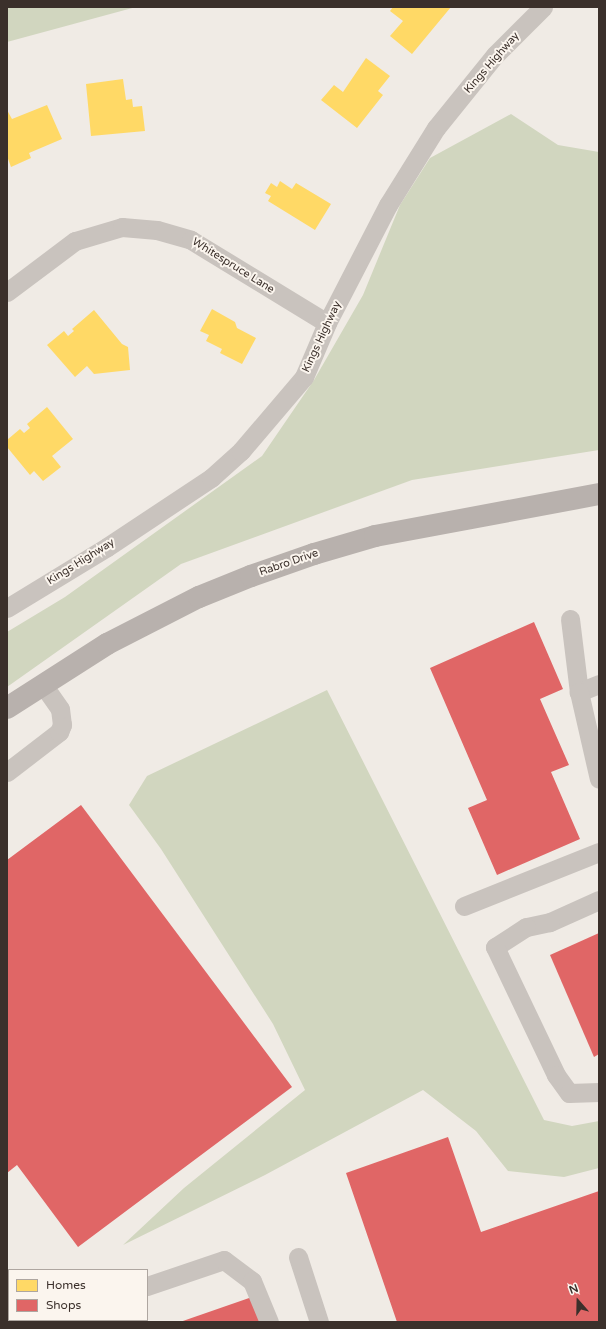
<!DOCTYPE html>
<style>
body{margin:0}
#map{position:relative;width:606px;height:1329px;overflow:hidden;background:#f0ebe5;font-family:"Varela Round",sans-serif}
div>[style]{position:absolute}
.green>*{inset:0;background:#d1d6bf}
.homes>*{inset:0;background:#ffd966}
.shops>*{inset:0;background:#e06666}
.minor>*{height:19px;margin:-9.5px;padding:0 9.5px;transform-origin:9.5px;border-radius:9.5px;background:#c9c3be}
.major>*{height:22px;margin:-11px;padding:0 11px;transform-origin:11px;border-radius:11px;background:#b8b1ad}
span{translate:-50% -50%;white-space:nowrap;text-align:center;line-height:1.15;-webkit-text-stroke:4px #fbf5ee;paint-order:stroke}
.street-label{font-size:11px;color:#3b302b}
.frame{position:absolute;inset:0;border:8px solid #3b302b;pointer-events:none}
.legend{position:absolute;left:8px;top:1269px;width:140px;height:52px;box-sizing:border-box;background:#fbf5ee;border:1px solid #aea6a0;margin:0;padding:5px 7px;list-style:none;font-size:12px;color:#3b302b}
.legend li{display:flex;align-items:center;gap:8px;height:20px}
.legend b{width:20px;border:1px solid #aea6a0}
.north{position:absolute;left:558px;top:1281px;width:40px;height:40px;-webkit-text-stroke:3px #fbf5ee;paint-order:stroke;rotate:340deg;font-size:11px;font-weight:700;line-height:16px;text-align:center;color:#3b302b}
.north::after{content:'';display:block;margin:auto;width:14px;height:18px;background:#3b302b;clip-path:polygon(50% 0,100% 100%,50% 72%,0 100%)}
</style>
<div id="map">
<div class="green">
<div style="clip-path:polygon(7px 7px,136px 7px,7px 42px)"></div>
<div style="clip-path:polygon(511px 114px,558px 145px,599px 152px,599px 450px,412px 480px,181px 564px,7px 687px,7px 632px,65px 597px,262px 456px,314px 380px,363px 295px,400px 205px,430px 158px)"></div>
<div style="clip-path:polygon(327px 690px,544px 1120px,572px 1126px,599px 1121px,599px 1168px,564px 1177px,508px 1171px,476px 1131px,423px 1090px,265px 1175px,123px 1245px,184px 1188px,305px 1090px,273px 1024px,161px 849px,129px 805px,147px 776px)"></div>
</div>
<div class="homes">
<div style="clip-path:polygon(393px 7px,451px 7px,412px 54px,390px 36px,403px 21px,390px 11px)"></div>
<div style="clip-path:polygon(366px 58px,390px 76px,378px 91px,383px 95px,357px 128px,321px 100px,334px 85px,343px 92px)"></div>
<div style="clip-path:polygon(123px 79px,126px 100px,132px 99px,133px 107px,142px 106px,145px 131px,91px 136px,86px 84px)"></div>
<div style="clip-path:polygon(47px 105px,62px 139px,29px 153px,31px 158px,11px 167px,7px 156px,7px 110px,12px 119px)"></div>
<div style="clip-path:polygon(280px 181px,292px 189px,296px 183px,331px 204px,315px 230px,268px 201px,271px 196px,265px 193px,271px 183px,277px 187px)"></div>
<div style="clip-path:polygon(212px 309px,235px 322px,237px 328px,256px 338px,242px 364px,220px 353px,222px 349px,206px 341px,209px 335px,200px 331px)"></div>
<div style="clip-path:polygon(94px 310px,122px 344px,128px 347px,130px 370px,94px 374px,87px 366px,75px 377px,47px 345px,64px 331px,68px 336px,74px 331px,72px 329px)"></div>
<div style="clip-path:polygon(47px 407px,73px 439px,52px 456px,61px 467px,43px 481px,34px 471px,30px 475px,7px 447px,7px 440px,20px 429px,24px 433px,30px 428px,27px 424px)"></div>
</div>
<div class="shops">
<div style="clip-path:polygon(534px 622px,563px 689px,540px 699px,569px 765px,551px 772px,580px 839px,497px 875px,468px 808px,487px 800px,430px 668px)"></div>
<div style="clip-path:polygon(81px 805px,292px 1087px,78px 1247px,17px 1165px,7px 1173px,7px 860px)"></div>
<div style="clip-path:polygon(599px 933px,599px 1054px,594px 1057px,550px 955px)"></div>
<div style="clip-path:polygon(448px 1137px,481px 1232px,599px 1191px,599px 1322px,397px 1322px,346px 1173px)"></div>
<div style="clip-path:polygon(252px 1297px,260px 1322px,180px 1322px)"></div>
</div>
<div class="minor">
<div style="left:7px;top:292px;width:85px;rotate:-36.9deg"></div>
<div style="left:75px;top:241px;width:49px;rotate:-16.6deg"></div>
<div style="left:122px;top:227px;width:35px;rotate:5deg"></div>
<div style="left:157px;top:230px;width:35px;rotate:16deg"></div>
<div style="left:191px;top:240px;width:159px;rotate:31.4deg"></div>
<div style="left:7px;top:608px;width:117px;rotate:-31.4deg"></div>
<div style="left:107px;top:547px;width:125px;rotate:-33.6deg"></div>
<div style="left:211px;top:478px;width:40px;rotate:-42deg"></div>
<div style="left:241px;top:451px;width:97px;rotate:-49.6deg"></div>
<div style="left:304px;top:377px;width:59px;rotate:-66.9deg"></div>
<div style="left:327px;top:323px;width:133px;rotate:-62.7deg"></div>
<div style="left:388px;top:205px;width:91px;rotate:-58.1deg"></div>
<div style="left:436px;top:128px;width:94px;rotate:-51.1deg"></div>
<div style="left:495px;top:55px;width:68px;rotate:-45deg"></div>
<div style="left:570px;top:619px;width:74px;rotate:83deg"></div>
<div style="left:599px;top:684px;width:22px;rotate:158deg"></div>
<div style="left:579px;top:692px;width:89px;rotate:77.1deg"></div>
<div style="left:7px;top:772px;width:66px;rotate:-37.6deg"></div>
<div style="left:59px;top:732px;width:8px;rotate:-67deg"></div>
<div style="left:62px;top:725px;width:16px;rotate:-97deg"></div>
<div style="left:60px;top:709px;width:29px;rotate:-125deg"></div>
<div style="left:599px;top:900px;width:54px;rotate:155.8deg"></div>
<div style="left:550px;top:922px;width:25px;rotate:168deg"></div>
<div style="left:526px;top:927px;width:37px;rotate:147deg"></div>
<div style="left:495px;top:947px;width:142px;rotate:64.5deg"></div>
<div style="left:556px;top:1075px;width:22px;rotate:54deg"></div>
<div style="left:569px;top:1093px;width:30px;rotate:-2deg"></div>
<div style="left:464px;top:906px;width:145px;rotate:-21.8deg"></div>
<div style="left:298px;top:1257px;width:68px;rotate:72.1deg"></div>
<div style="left:147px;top:1286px;width:81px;rotate:-18.7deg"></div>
<div style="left:224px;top:1260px;width:35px;rotate:37deg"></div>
<div style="left:252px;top:1281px;width:44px;rotate:67.5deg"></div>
<div style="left:47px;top:1322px;width:5px;rotate:-22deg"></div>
</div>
<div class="major">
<div style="left:7px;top:708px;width:119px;rotate:-32.6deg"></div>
<div style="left:107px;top:644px;width:103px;rotate:-27.1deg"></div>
<div style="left:199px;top:597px;width:56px;rotate:-22deg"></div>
<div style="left:251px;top:576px;width:67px;rotate:-19.2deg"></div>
<div style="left:314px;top:554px;width:64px;rotate:-16.4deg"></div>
<div style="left:375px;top:536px;width:228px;rotate:-10.6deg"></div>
</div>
<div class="street-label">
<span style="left:492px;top:63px;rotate:-49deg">Kings Highway</span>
<span style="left:233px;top:266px;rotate:32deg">Whitespruce Lane</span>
<span style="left:322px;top:337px;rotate:-65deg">Kings Highway</span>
<span style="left:81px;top:562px;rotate:-32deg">Kings Highway</span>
<span style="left:289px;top:563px;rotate:-19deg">Rabro Drive</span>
</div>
<div class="frame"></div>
<ul class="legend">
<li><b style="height:11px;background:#ffd966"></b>Homes</li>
<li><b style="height:11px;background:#e06666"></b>Shops</li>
</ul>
<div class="north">N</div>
</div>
